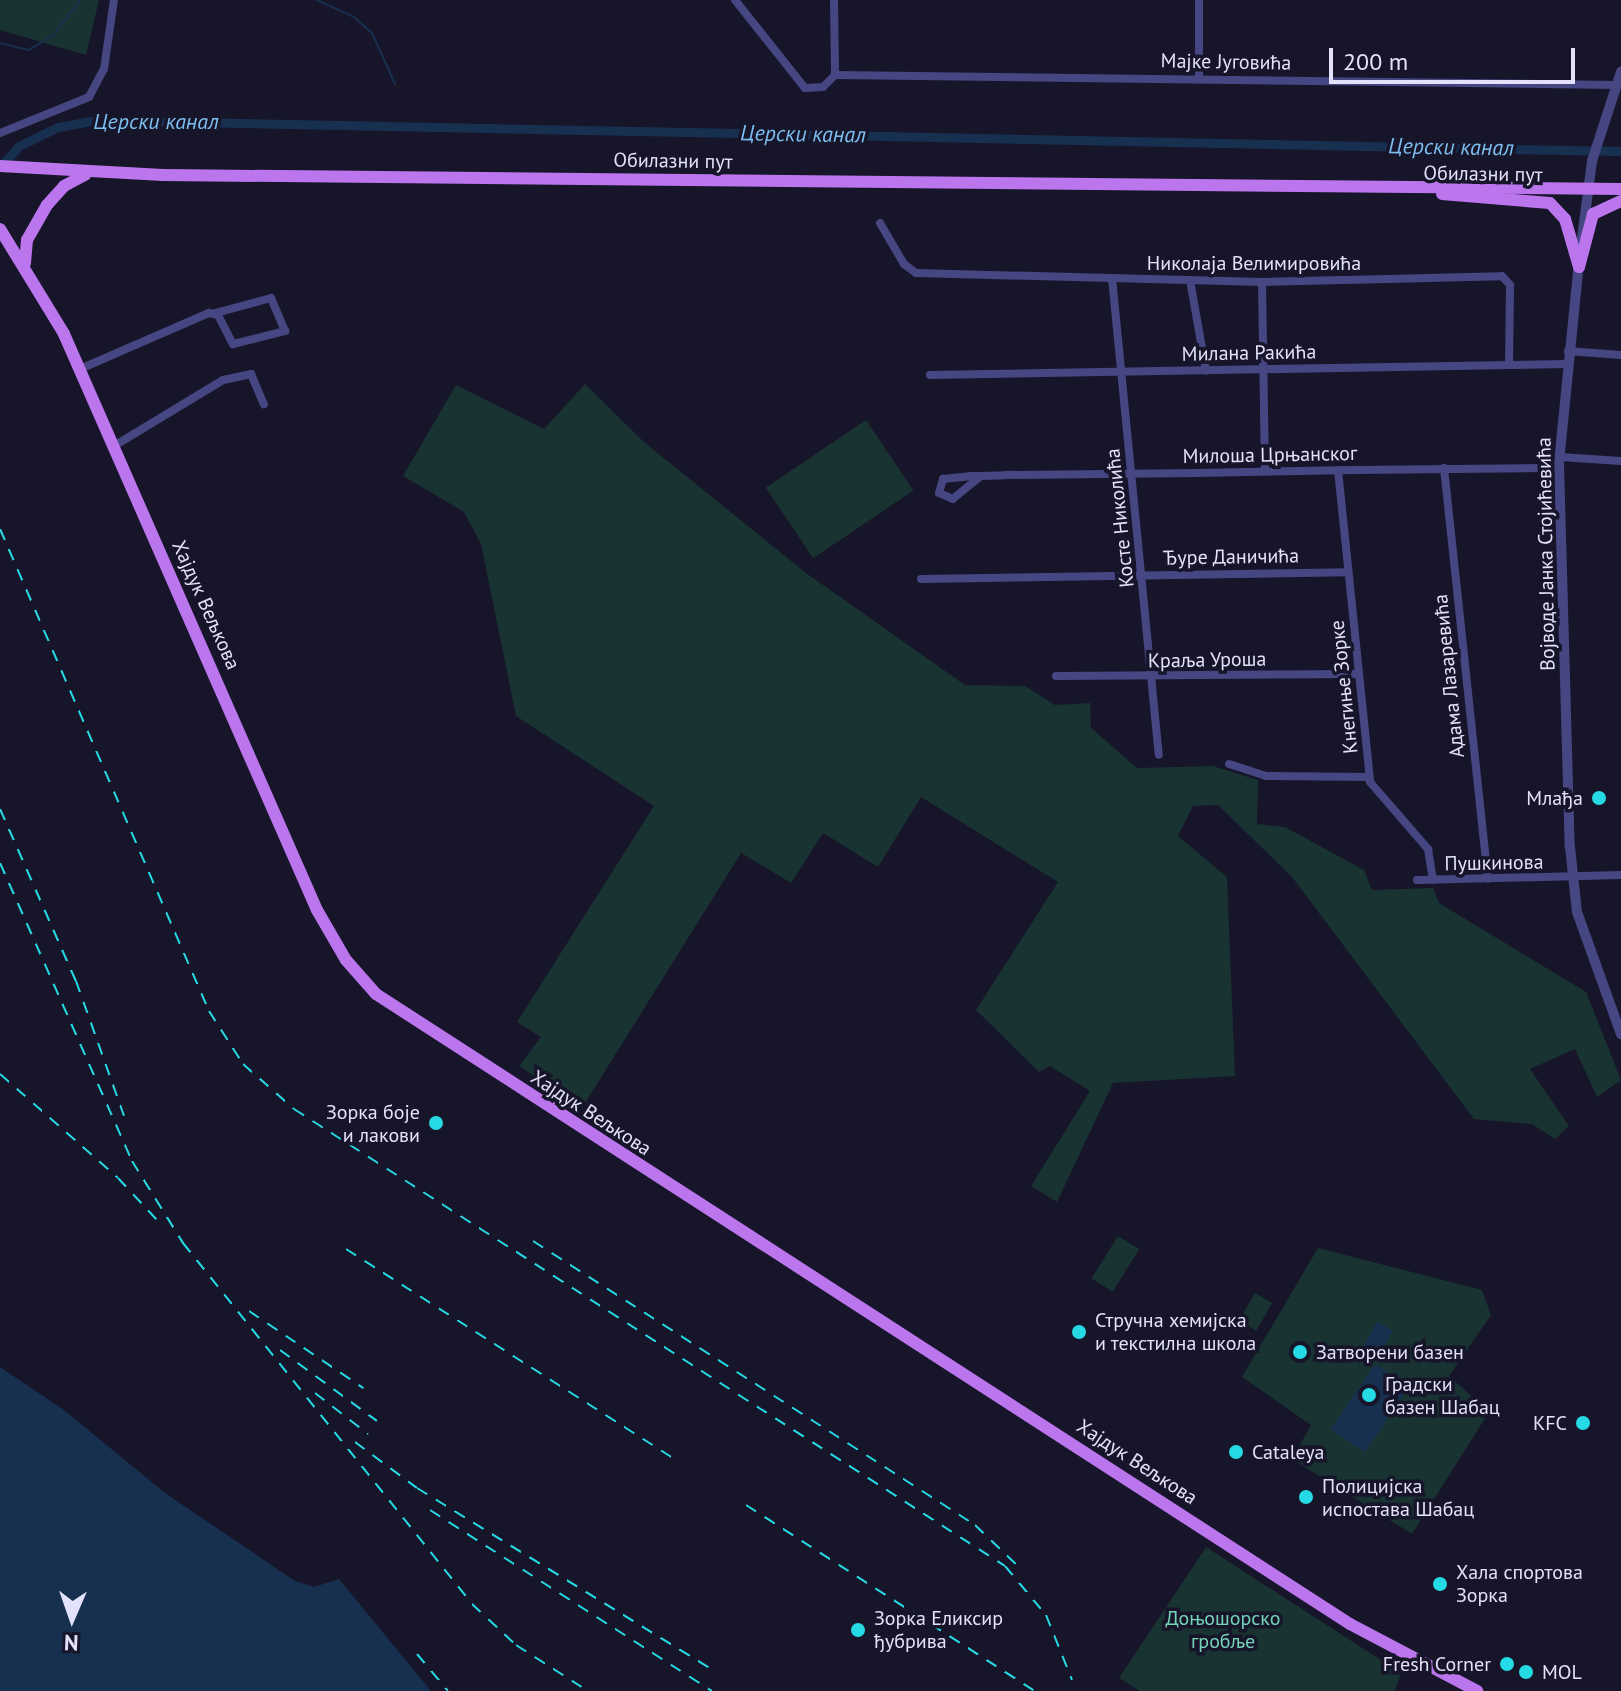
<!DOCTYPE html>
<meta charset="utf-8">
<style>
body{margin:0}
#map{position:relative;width:1621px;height:1691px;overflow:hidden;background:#17152a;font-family:"PT Sans",sans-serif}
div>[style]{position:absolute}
.green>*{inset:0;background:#183331;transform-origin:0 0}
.water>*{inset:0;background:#18304f;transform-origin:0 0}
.stream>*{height:2px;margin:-1px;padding:0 1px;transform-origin:1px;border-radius:1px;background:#18304f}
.canal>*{height:9px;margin:-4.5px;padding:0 4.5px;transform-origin:4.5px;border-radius:4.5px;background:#18304f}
.minor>*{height:8px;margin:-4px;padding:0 4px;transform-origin:4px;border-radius:4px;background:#464683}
.tertiary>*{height:10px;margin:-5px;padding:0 5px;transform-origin:5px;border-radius:5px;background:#464683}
.primary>*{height:12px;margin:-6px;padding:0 6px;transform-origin:6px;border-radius:6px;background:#bb76ee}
.rail>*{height:2px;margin-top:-1px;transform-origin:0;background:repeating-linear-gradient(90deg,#25dae4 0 12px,transparent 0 22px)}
.dots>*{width:22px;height:22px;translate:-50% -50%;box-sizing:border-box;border:4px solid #17152a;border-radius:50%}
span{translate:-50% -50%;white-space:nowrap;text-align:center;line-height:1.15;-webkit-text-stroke:7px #17152a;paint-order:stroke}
.street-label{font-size:20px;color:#e3e1fb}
.poi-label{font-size:20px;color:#e3e1fb}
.right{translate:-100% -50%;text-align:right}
.left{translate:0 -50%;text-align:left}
.park-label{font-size:20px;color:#75d4b8}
.water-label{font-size:22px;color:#7cbfef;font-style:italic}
.north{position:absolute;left:32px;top:1579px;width:80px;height:80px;-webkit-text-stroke:6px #17152a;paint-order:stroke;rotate:182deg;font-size:22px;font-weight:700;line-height:32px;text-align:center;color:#e3e1fb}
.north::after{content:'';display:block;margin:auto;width:28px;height:36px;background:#e3e1fb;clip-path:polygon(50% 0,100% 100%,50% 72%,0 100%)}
.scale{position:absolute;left:1329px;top:48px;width:246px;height:36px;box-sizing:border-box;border:4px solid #e3e1fb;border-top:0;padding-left:10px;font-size:24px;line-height:28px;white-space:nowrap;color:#e3e1fb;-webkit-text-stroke:6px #17152a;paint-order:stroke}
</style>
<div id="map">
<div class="green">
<div style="clip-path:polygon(0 0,99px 0,86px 55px,0 30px)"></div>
<div style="clip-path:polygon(585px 384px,644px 442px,806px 573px,965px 685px,1025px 686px,1055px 705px,1090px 703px,1091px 728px,1137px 768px,1213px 766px,1258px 780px,1257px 824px,1285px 827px,1364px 870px,1372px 890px,1433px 888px,1439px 903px,1586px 992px,1621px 1080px,1597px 1097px,1575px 1049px,1530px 1069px,1569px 1126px,1555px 1139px,1532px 1124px,1474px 1119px,1292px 877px,1218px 805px,1193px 806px,1178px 836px,1227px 877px,1235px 1076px,1113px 1083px,1057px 1202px,1031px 1186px,1090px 1091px,1050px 1066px,1039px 1072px,976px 1010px,1058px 882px,921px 797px,878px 867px,823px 833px,791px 883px,741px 853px,582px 1108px,519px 1066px,541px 1037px,517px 1022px,654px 806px,516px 716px,481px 544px,464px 512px,403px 476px,456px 385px,544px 429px)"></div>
<div style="left:866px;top:420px;width:85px;height:121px;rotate:56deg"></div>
<div style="left:1118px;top:1236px;width:25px;height:50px;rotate:32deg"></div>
<div style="clip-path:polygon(1318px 1248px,1482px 1290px,1491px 1315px,1449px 1376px,1489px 1412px,1412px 1534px,1292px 1459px,1311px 1425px,1242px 1377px)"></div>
<div style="left:1255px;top:1293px;width:20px;height:32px;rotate:30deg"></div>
<div style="clip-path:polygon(1206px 1547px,1401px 1673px,1395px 1691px,1140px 1691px,1119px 1678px)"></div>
</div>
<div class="water">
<div style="left:1377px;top:1322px;width:18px;height:31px;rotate:29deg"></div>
<div style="left:1375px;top:1364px;width:41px;height:79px;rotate:34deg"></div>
<div style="clip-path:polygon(0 1367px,64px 1410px,165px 1493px,295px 1581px,314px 1587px,339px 1579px,431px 1691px,0 1691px)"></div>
</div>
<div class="stream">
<div style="left:317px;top:0;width:41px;rotate:24.7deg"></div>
<div style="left:354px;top:17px;width:24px;rotate:42deg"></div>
<div style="left:372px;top:33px;width:56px;rotate:65.7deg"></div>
<div style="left:0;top:43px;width:29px;rotate:14deg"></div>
<div style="left:28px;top:50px;width:29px;rotate:-29deg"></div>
<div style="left:53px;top:36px;width:45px;rotate:-53.1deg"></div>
</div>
<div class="canal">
<div style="left:0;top:167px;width:28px;rotate:-48deg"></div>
<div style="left:19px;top:146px;width:43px;rotate:-26deg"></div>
<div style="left:58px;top:127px;width:40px;rotate:-10deg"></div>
<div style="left:97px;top:120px;width:1524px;rotate:1.17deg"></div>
</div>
<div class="minor">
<div style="left:735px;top:0;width:112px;rotate:51.5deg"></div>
<div style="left:805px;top:88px;width:18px;rotate:-3deg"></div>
<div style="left:823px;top:87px;width:17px;rotate:-45deg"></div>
<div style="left:834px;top:0;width:75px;rotate:89.2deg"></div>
<div style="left:835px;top:75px;width:781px;rotate:0.73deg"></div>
<div style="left:1199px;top:77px;width:77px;rotate:-90deg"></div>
<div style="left:0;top:133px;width:96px;rotate:-22deg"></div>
<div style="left:89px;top:97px;width:32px;rotate:-62deg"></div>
<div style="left:104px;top:69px;width:70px;rotate:-81.8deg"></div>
<div style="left:880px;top:223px;width:48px;rotate:59.7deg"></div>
<div style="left:904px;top:264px;width:15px;rotate:37deg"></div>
<div style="left:916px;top:273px;width:347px;rotate:1.5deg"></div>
<div style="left:1263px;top:282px;width:239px;rotate:-1.4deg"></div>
<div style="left:1502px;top:276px;width:12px;rotate:48deg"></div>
<div style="left:1510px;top:285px;width:80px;rotate:90.7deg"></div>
<div style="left:1112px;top:278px;width:479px;rotate:84.4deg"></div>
<div style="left:1190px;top:280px;width:92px;rotate:80deg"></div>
<div style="left:1262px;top:282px;width:189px;rotate:89.1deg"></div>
<div style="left:1568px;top:351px;width:53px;rotate:4.3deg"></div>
<div style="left:80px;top:369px;width:141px;rotate:-23.5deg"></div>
<div style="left:209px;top:313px;width:9px;rotate:13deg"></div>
<div style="left:218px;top:315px;width:33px;rotate:63deg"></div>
<div style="left:233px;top:344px;width:54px;rotate:-14deg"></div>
<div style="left:285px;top:331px;width:36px;rotate:-113deg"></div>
<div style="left:271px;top:298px;width:58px;rotate:165deg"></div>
<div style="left:930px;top:375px;width:637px;rotate:-0.99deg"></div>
<div style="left:114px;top:446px;width:127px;rotate:-31.2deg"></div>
<div style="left:223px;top:380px;width:29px;rotate:-12deg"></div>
<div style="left:251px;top:374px;width:33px;rotate:67deg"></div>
<div style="left:1560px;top:457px;width:61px;rotate:3.8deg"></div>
<div style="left:1444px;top:468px;width:413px;rotate:83.9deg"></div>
<div style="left:1338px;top:470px;width:314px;rotate:84.1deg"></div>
<div style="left:1370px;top:782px;width:89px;rotate:49.1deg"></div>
<div style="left:1428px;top:849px;width:31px;rotate:81deg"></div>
<div style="left:981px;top:476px;width:36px;rotate:141deg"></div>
<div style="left:953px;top:499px;width:15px;rotate:-157deg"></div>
<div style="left:939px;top:493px;width:15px;rotate:-74deg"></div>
<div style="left:943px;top:479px;width:27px;rotate:-6deg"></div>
<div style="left:970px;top:476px;width:11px"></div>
<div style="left:981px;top:476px;width:25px;rotate:-2deg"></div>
<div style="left:1006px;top:475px;width:191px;rotate:-0.6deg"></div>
<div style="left:1197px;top:473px;width:159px;rotate:-1.1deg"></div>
<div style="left:1356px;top:470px;width:204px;rotate:-0.6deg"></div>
<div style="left:921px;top:579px;width:427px;rotate:-0.9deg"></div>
<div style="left:1056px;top:676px;width:303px;rotate:-0.4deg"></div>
<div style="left:1229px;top:764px;width:39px;rotate:18deg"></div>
<div style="left:1266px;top:776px;width:103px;rotate:0.6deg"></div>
<div style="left:1417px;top:880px;width:204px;rotate:-1.4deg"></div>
</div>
<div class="tertiary">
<div style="left:1581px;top:246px;width:86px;rotate:-82.6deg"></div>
<div style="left:1592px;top:161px;width:94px;rotate:-72deg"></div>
<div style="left:1579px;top:262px;width:203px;rotate:95.7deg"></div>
<div style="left:1559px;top:464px;width:383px;rotate:88.4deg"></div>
<div style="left:1570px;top:847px;width:65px;rotate:83.9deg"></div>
<div style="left:1577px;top:912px;width:130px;rotate:70.2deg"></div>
</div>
<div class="primary">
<div style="left:0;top:166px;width:163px;rotate:3.2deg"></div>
<div style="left:163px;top:175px;width:1458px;rotate:0.55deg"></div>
<div style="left:1442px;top:194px;width:108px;rotate:4.8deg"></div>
<div style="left:1550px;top:203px;width:22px;rotate:47deg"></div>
<div style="left:1565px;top:219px;width:50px;rotate:73.7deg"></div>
<div style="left:0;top:229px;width:123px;rotate:58.6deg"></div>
<div style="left:64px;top:334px;width:629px;rotate:66.29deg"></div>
<div style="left:317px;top:910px;width:58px;rotate:59.9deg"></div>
<div style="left:346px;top:960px;width:45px;rotate:48.6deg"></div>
<div style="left:376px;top:994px;width:1160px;rotate:32.9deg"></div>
<div style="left:1350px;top:1624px;width:144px;rotate:27.8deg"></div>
<div style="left:25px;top:263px;width:23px;rotate:-85deg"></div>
<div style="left:27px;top:240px;width:40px;rotate:-60.3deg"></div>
<div style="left:47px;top:205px;width:25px;rotate:-48deg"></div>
<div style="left:64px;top:186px;width:24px;rotate:-28deg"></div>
<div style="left:1579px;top:267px;width:55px;rotate:-75.2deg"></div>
<div style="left:1593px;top:214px;width:31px;rotate:-25deg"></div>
</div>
<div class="rail">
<div style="left:0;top:529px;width:525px;rotate:66.56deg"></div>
<div style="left:209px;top:1011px;width:63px;rotate:57.3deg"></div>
<div style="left:243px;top:1064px;width:68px;rotate:41.4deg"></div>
<div style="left:294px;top:1109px;width:845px;rotate:32.73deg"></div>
<div style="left:1005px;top:1566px;width:64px;rotate:50.1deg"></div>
<div style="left:1046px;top:1615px;width:70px;rotate:68.2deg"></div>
<div style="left:0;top:809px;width:188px;rotate:66.2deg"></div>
<div style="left:76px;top:981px;width:143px;rotate:70.4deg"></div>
<div style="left:0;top:863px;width:326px;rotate:66.1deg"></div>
<div style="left:132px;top:1161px;width:97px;rotate:58.1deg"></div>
<div style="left:183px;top:1243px;width:462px;rotate:51.3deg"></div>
<div style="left:472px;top:1604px;width:60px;rotate:43deg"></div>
<div style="left:516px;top:1645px;width:85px;rotate:32.6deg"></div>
<div style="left:0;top:1074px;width:157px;rotate:41.4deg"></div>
<div style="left:118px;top:1178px;width:59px;rotate:47.1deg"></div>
<div style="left:533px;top:1241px;width:525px;rotate:32.72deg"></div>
<div style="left:975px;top:1525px;width:62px;rotate:43.7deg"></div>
<div style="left:346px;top:1249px;width:394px;rotate:32.6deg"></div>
<div style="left:249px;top:1311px;width:138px;rotate:34deg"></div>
<div style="left:280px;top:1350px;width:120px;rotate:36.2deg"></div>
<div style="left:315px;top:1393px;width:67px;rotate:37.7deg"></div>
<div style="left:355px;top:1442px;width:77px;rotate:36.6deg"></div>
<div style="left:417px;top:1488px;width:350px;rotate:31.6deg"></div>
<div style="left:746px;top:1505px;width:344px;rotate:32.8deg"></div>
<div style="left:430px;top:1510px;width:335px;rotate:32.7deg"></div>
<div style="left:417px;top:1654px;width:48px;rotate:50deg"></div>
</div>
<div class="dots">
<div style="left:1599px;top:798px;background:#25dae4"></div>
<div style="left:436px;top:1123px;background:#25dae4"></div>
<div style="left:1079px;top:1332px;background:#25dae4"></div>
<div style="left:1300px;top:1352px;background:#25dae4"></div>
<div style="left:1369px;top:1395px;background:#25dae4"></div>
<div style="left:1583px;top:1423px;background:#25dae4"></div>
<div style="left:1236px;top:1452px;background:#25dae4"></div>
<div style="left:1306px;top:1497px;background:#25dae4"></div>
<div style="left:1440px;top:1584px;background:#25dae4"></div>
<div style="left:858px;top:1630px;background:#25dae4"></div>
<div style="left:1507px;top:1664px;background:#25dae4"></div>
<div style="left:1526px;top:1672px;background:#25dae4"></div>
</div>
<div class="street-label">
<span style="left:1226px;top:62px;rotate:1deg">Мајке Југовића</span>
<span style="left:673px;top:161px;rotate:1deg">Обилазни пут</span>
<span style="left:1483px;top:174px;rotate:1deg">Обилазни пут</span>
<span style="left:1254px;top:263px">Николаја Велимировића</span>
<span style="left:1249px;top:353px;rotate:-1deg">Милана Ракића</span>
<span style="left:1270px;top:455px;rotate:-1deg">Милоша Црњанског</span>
<span style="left:1120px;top:518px;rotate:-96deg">Косте Николића</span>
<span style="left:1546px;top:554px;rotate:-91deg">Војводе Јанка Стојићевића</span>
<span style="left:1231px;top:557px;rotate:-1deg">Ђуре Даничића</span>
<span style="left:206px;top:605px;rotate:66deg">Хајдук Вељкова</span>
<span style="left:1207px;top:660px;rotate:-1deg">Краља Уроша</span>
<span style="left:1449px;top:676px;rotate:-96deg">Адама Лазаревића</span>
<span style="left:1344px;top:687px;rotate:-96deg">Кнегиње Зорке</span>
<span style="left:1494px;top:863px;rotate:-1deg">Пушкинова</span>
<span style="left:591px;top:1113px;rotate:33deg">Хајдук Вељкова</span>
<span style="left:1137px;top:1462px;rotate:33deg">Хајдук Вељкова</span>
</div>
<div class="poi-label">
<span class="right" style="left:1583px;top:798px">Млађа</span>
<span class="right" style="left:420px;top:1124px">Зорка боје<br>и лакови</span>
<span class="left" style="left:1095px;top:1332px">Стручна хемијска<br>и текстилна школа</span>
<span class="left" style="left:1316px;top:1352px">Затворени базен</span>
<span class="left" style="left:1385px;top:1396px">Градски<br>базен Шабац</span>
<span class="right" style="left:1567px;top:1423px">KFC</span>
<span class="left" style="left:1252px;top:1452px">Cataleya</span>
<span class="left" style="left:1322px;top:1498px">Полицијска<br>испостава Шабац</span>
<span class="left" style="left:1456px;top:1584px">Хала спортова<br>Зорка</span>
<span class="left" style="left:874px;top:1630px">Зорка Еликсир<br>ђубрива</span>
<span class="right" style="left:1491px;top:1664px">Fresh Corner</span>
<span class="left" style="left:1542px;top:1672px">MOL</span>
</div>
<div class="park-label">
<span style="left:1223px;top:1630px">Доњошорско<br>гробље</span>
</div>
<div class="water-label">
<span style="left:156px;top:122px">Церски канал</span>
<span style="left:803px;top:134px;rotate:1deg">Церски канал</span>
<span style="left:1451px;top:147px;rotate:1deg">Церски канал</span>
</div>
<div class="north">N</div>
<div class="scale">200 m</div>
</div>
